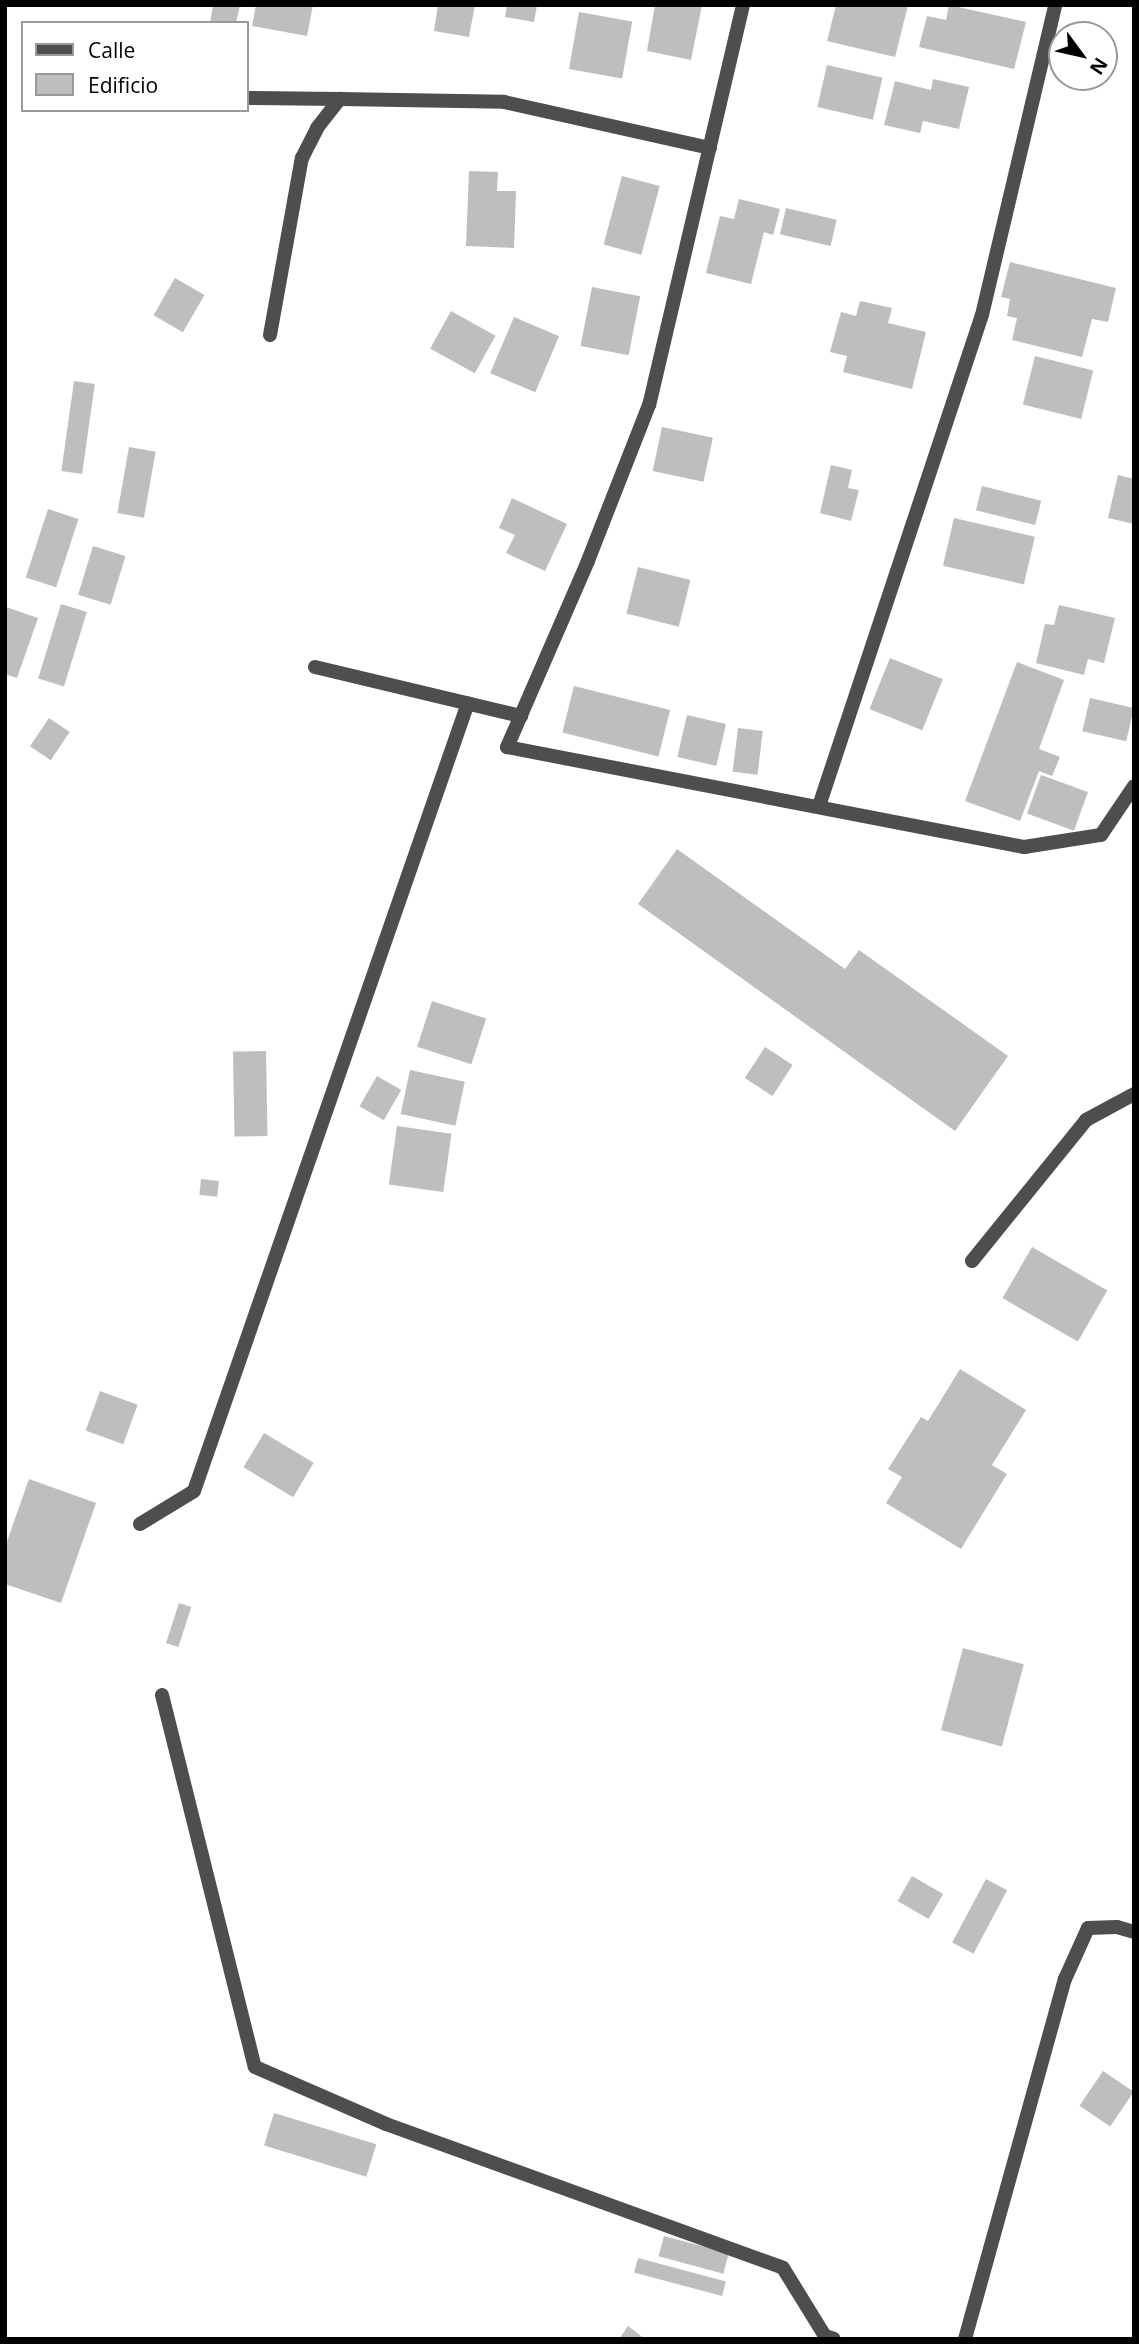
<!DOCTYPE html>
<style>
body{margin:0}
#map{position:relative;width:1139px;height:2344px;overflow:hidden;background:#fff;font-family:"Open Sans",sans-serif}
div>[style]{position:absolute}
.building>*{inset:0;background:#bebebe;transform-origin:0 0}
.lane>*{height:14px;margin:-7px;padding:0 7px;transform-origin:7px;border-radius:7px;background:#4e4e4e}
.street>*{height:14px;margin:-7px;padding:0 7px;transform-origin:7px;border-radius:7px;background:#4e4e4e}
span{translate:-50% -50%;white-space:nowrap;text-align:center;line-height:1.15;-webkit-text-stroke:5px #fff;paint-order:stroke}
.frame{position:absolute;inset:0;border:7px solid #000;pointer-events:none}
.legend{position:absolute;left:21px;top:21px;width:228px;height:91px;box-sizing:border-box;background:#fff;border:2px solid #999;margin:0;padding:9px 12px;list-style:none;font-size:21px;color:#000}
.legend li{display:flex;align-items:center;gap:14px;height:35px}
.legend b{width:35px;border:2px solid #999}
.north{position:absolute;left:1048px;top:21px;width:70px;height:70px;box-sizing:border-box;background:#fff;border:2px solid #999;border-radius:50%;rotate:123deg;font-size:19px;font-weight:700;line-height:28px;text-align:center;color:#000}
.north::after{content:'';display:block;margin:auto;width:24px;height:32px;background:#000;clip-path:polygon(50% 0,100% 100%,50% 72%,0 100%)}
</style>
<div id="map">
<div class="building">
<div style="clip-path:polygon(213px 5px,240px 5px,236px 23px,210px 23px)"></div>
<div style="clip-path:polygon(256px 5px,313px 5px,307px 36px,252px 26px)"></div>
<div style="clip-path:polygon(438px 5px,475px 5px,469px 37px,434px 31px)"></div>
<div style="clip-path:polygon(507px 5px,537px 5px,534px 22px,505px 17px)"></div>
<div style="clip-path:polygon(655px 5px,702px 5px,691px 60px,647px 51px)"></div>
<div style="clip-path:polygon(836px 5px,908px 5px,895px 57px,827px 41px)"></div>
<div style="clip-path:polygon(949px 5px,1026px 22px,1014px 69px,919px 47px,927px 16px,946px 20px)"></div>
<div style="left:579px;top:12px;width:54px;height:58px;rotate:10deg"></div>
<div style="left:827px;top:65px;width:57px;height:43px;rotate:13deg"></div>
<div style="clip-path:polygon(933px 79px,969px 87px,959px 129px,923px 121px,920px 133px,884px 125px,895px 81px,931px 90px)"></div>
<div style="clip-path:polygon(469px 171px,498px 172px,497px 191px,516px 191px,514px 248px,466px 246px)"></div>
<div style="left:622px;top:176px;width:39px;height:71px;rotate:15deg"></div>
<div style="clip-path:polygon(739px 199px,780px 209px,773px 235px,764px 232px,751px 284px,706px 273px,720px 216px,734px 219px)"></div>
<div style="left:786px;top:208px;width:52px;height:27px;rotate:13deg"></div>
<div style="clip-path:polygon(1010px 262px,1116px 288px,1108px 322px,1092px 319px,1082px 357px,1012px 340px,1017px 318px,1007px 316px,1010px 299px,1001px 297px)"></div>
<div style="left:175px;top:278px;width:34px;height:43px;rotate:30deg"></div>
<div style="left:592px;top:287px;width:49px;height:60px;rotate:11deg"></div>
<div style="clip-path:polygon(860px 301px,892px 308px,888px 323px,926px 332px,912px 389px,843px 372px,847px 356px,830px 352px,841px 312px,856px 316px)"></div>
<div style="left:451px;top:311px;width:51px;height:43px;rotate:29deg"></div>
<div style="left:514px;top:317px;width:49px;height:61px;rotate:23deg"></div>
<div style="left:1035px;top:356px;width:60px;height:50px;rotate:14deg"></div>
<div style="left:74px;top:381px;width:21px;height:91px;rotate:8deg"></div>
<div style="left:662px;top:427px;width:52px;height:45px;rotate:12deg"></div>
<div style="left:129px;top:447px;width:27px;height:67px;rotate:10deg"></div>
<div style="clip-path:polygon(831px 465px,852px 470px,848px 488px,859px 490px,851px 521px,820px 513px)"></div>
<div style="clip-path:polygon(1118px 475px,1134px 479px,1134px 524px,1108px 518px)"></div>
<div style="left:982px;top:486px;width:61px;height:25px;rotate:14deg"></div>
<div style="clip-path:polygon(512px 498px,567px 524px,545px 571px,506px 553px,515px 535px,499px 528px)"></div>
<div style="left:48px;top:509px;width:32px;height:72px;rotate:18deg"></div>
<div style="left:954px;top:518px;width:83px;height:49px;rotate:13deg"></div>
<div style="left:93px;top:546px;width:34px;height:51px;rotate:17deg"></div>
<div style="left:638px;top:567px;width:54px;height:48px;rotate:14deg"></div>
<div style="left:61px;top:604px;width:27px;height:78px;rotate:17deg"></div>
<div style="clip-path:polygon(1059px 605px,1115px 618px,1104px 663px,1088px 659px,1084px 675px,1036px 663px,1045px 624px,1054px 625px)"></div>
<div style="clip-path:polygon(6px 607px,38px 618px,17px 678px,5px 674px)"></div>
<div style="left:890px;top:658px;width:57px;height:55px;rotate:22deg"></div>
<div style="clip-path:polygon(1017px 662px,1064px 680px,1039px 749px,1060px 757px,1052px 776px,1039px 771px,1020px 821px,965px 801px)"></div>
<div style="left:574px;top:686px;width:99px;height:48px;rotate:14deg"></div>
<div style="left:1090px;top:698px;width:45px;height:34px;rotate:13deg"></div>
<div style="left:687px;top:715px;width:40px;height:43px;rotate:13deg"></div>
<div style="left:49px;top:718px;width:25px;height:34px;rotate:34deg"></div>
<div style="left:738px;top:728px;width:25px;height:44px;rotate:7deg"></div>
<div style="left:1041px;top:775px;width:50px;height:41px;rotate:20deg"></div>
<div style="clip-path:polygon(677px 849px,845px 969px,859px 950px,1008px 1056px,955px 1131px,638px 904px)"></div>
<div style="left:432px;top:1001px;width:57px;height:48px;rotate:18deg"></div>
<div style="left:765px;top:1047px;width:33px;height:37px;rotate:33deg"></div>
<div style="left:266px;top:1051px;width:85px;height:33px;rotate:89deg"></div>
<div style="left:410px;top:1070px;width:56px;height:45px;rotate:12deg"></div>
<div style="left:377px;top:1076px;width:28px;height:35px;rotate:30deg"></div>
<div style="left:397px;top:1126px;width:55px;height:59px;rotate:8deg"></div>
<div style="left:201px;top:1179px;width:18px;height:16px;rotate:6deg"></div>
<div style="left:1032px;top:1247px;width:87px;height:59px;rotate:30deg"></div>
<div style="clip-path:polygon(960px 1369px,1026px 1410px,992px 1465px,1007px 1474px,961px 1549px,886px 1503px,902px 1477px,888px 1469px,921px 1417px,928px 1421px)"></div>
<div style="left:100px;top:1391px;width:40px;height:42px;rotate:20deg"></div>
<div style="left:264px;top:1433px;width:58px;height:40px;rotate:31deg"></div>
<div style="clip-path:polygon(29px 1479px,96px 1503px,61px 1603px,5px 1584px,5px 1547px)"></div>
<div style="left:179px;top:1603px;width:13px;height:42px;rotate:18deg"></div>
<div style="left:963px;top:1648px;width:63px;height:85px;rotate:15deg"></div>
<div style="left:912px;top:1876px;width:36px;height:29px;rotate:30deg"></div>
<div style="left:986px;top:1879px;width:24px;height:72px;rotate:28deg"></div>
<div style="left:1103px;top:2071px;width:37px;height:42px;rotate:34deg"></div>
<div style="left:274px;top:2113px;width:107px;height:34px;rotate:17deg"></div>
<div style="left:664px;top:2236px;width:67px;height:21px;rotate:15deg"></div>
<div style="left:638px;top:2258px;width:91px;height:15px;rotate:15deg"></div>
<div style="clip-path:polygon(628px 2326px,645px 2339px,619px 2339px)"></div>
</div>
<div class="lane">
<div style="left:162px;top:1695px;width:383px;rotate:76deg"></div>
<div style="left:255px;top:2067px;width:143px;rotate:23.5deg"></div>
<div style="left:386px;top:2124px;width:422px;rotate:19.9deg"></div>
<div style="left:783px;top:2268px;width:80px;rotate:58.3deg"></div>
</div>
<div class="street">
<div style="left:743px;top:5px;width:411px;rotate:103.2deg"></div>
<div style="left:649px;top:405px;width:168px;rotate:111.4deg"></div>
<div style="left:588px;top:561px;width:203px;rotate:113.5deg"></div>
<div style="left:507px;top:747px;width:527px;rotate:10.95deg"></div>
<div style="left:1024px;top:847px;width:78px;rotate:-8.9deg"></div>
<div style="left:1101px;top:835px;width:59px;rotate:-56deg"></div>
<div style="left:247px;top:98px;width:93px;rotate:0.6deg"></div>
<div style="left:270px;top:335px;width:180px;rotate:-79.8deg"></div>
<div style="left:302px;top:158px;width:34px;rotate:-63deg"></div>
<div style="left:317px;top:128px;width:37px;rotate:-52deg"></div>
<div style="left:340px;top:99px;width:164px;rotate:1deg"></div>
<div style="left:504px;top:102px;width:211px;rotate:12.6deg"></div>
<div style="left:315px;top:667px;width:212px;rotate:13.4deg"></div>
<div style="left:819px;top:806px;width:517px;rotate:-71.64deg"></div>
<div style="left:982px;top:315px;width:318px;rotate:-76.7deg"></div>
<div style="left:972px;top:1261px;width:181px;rotate:-51deg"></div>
<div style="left:1086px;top:1120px;width:55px;rotate:-28.4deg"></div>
<div style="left:140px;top:1524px;width:63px;rotate:-31.4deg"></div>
<div style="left:194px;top:1491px;width:834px;rotate:-70.83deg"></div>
<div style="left:825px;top:2336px;width:9px;rotate:18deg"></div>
<div style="left:965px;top:2339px;width:374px;rotate:-74.5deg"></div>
<div style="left:1065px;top:1979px;width:56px;rotate:-65.7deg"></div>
<div style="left:1088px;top:1928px;width:29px;rotate:-2deg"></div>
<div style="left:1117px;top:1927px;width:18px;rotate:16deg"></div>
</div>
<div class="frame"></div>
<ul class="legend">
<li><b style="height:9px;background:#4e4e4e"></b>Calle</li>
<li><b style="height:19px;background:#bebebe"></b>Edificio</li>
</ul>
<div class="north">N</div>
</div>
